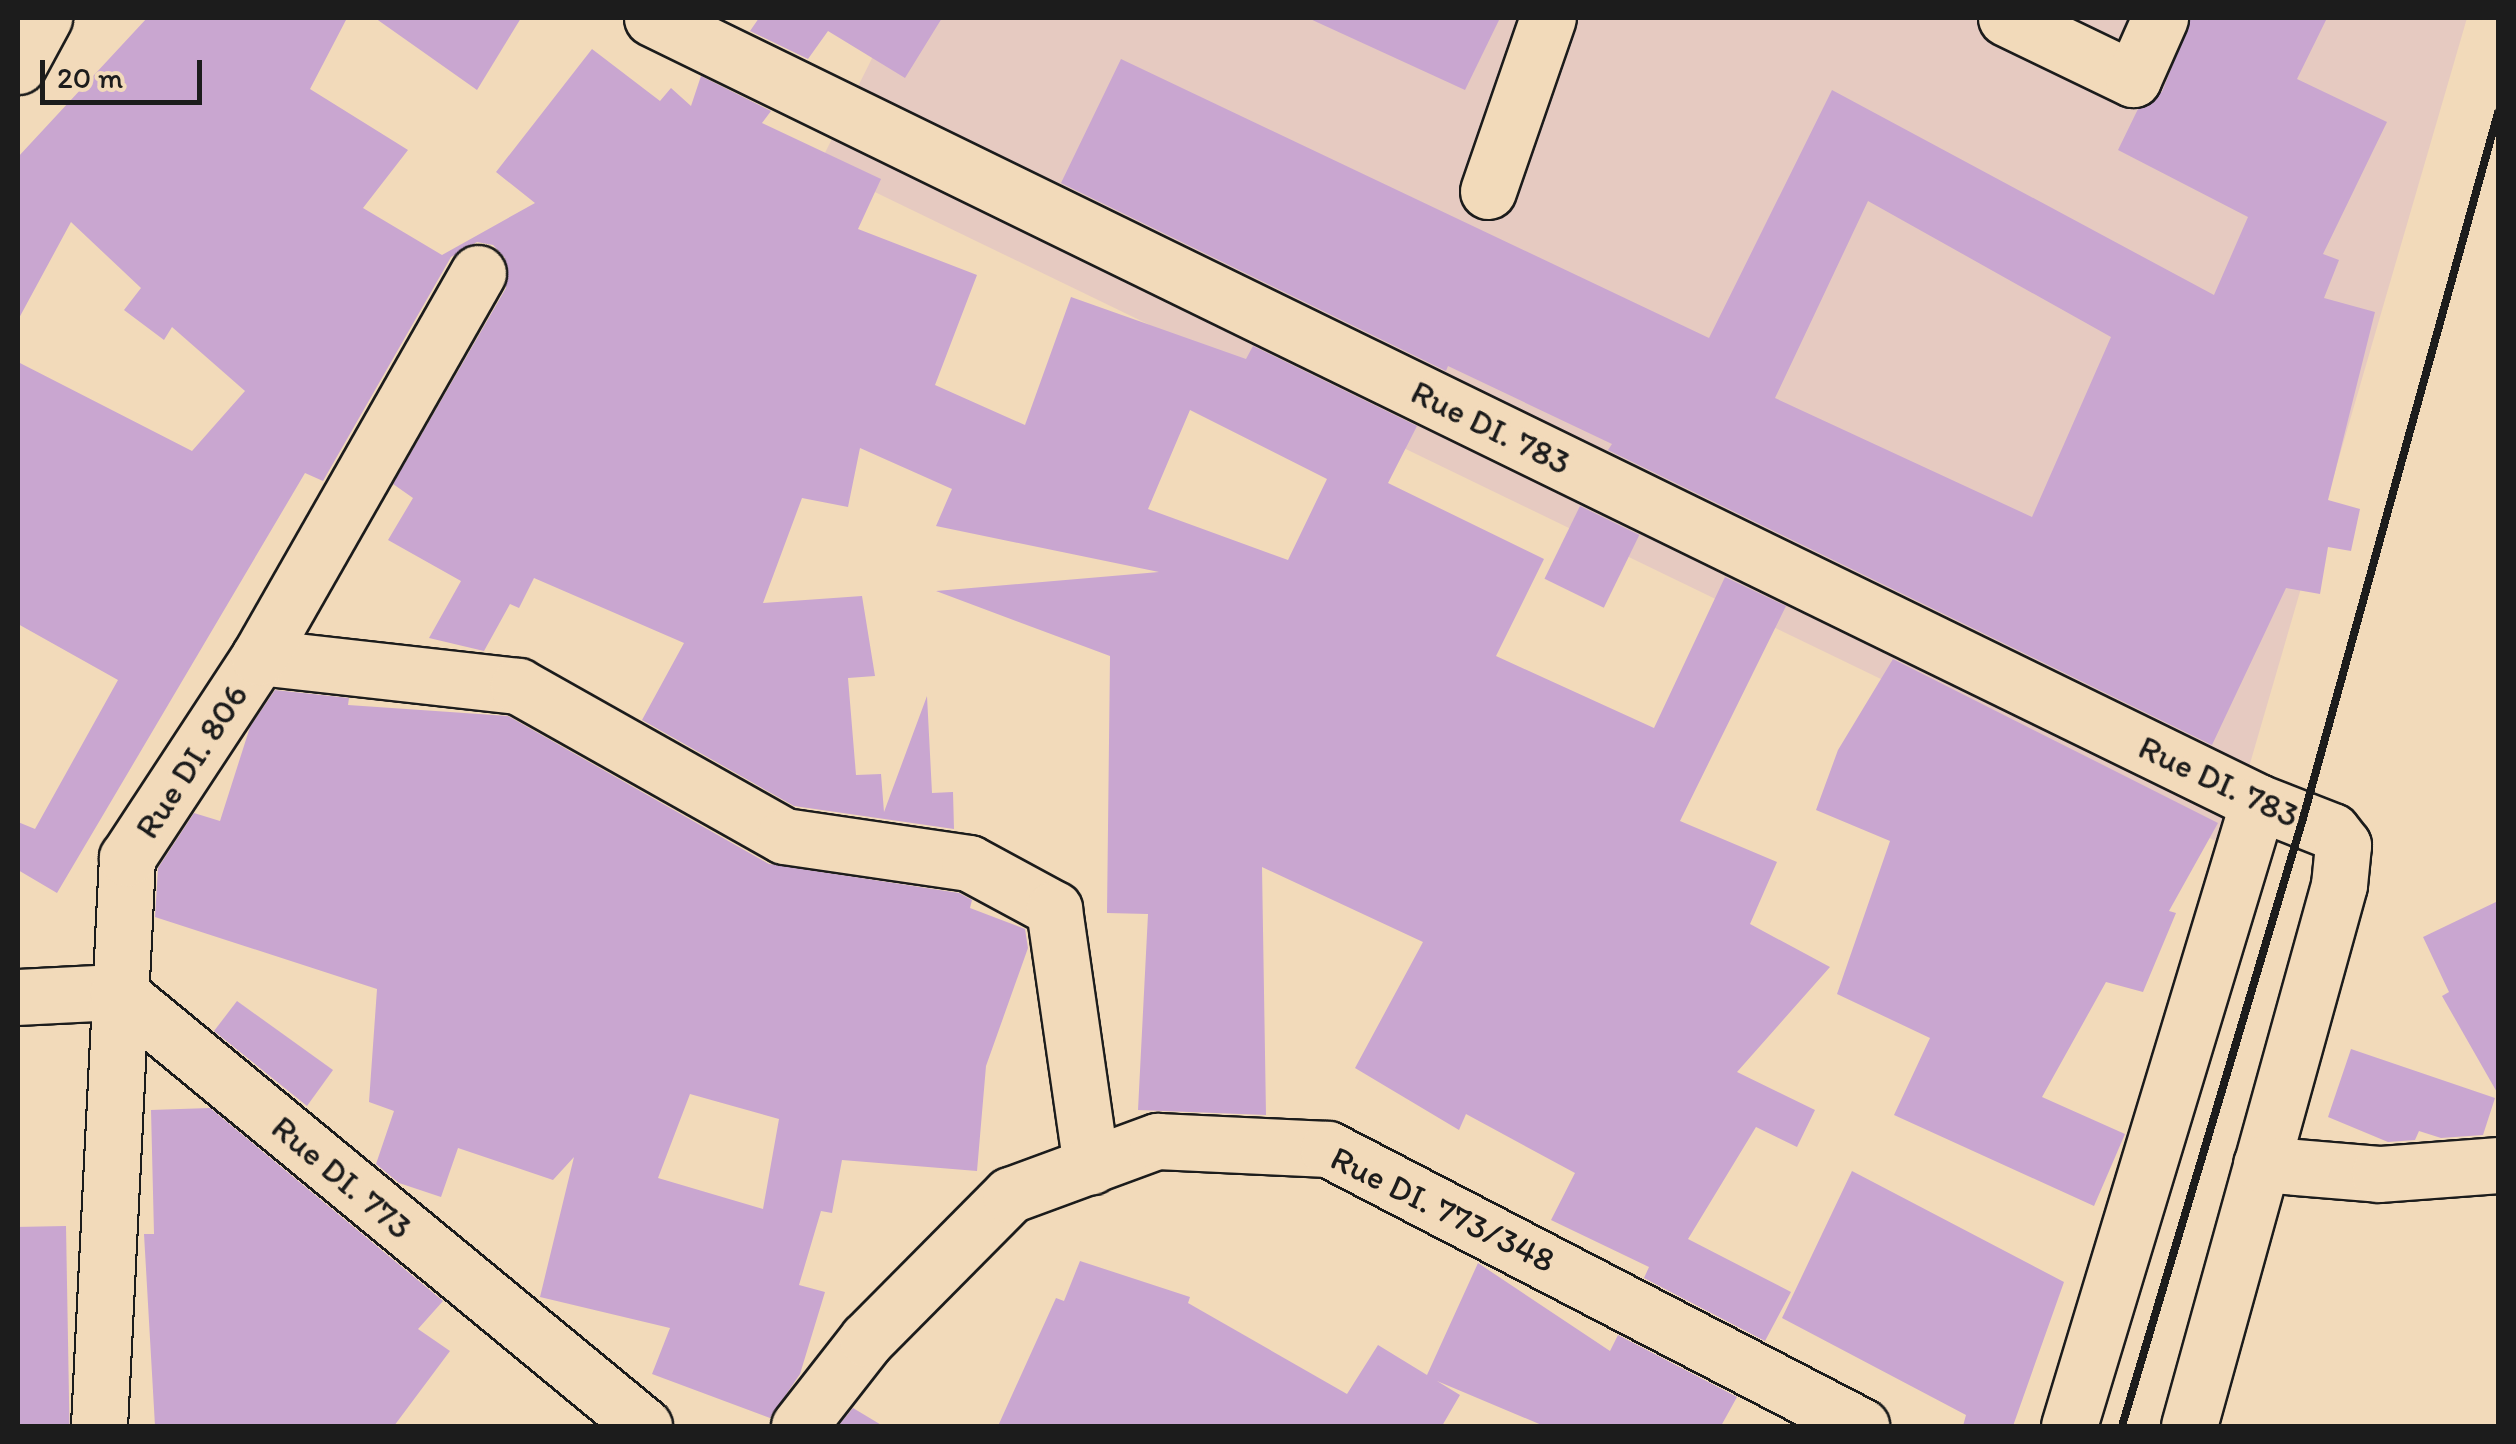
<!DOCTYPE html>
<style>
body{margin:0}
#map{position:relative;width:2516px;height:1444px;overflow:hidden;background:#f2daba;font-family:Itim,sans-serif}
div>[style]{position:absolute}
.built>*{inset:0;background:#e6cac1}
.building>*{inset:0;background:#c9a6d0;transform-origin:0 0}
.roads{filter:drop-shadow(2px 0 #1c1c1c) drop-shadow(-2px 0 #1c1c1c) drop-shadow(0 2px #1c1c1c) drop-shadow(0 -2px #1c1c1c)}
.minor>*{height:55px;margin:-27.5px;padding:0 27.5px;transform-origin:27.5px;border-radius:27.5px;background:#f2daba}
.rail>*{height:8px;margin:-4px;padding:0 4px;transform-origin:4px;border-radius:4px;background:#1c1c1c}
span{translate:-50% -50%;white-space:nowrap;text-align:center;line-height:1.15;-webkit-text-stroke:8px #f2daba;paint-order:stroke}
.street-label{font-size:35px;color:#1c1c1c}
.frame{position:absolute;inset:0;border:20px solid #1c1c1c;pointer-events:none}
.scale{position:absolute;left:40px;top:60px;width:162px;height:45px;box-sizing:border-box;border:5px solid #1c1c1c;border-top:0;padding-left:12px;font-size:30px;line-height:35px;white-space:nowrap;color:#1c1c1c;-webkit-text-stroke:8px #f2daba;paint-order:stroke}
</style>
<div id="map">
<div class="built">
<div style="clip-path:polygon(892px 18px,2467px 18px,2226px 846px,819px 165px)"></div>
</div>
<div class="building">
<div style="clip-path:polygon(evenodd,147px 18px,347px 18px,310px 89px,408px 150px,363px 208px,442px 255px,535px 203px,496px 172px,592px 49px,660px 101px,671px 88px,691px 106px,701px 76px,771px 111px,762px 123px,881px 179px,858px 229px,977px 275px,935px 385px,1025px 425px,1071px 297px,1246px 359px,1253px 346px,1417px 426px,1388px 483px,1544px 559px,1496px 656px,1654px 728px,1725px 577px,1786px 606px,1680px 821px,1777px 862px,1750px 924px,1830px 967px,1737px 1072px,1815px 1110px,1797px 1147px,1756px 1127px,1688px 1239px,1791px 1292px,1765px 1341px,1644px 1278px,1649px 1267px,1551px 1220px,1575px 1173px,1466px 1114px,1459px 1130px,1355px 1068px,1423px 942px,1262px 867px,1266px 1115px,1138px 1110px,1148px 914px,1107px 913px,1110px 656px,936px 591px,1159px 572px,936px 526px,952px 489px,860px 448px,848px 507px,802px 498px,763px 603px,862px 596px,875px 676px,848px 678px,856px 775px,881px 774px,884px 812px,927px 696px,932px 793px,953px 792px,954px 829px,794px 806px,642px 720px,684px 643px,534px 578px,519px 608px,510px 604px,484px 651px,429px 638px,461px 581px,388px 540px,413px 498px,393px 484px,506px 288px,505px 258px,493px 245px,477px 242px,451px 257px,323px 481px,305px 473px,57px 893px,18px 870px,18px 822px,35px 829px,118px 680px,18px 624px,18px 362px,192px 451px,245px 391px,172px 327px,164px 340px,124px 310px,141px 288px,71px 222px,18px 320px,18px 157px,147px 18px,1190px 410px,1327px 479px,1288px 560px,1148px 509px,1190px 410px)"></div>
<div style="clip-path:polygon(375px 18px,521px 18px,477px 90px)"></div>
<div style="clip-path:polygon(759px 18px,942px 18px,905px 78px,828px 31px,808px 59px,750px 31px)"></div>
<div style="clip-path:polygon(1308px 18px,1500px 18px,1465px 90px)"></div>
<div style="clip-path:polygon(evenodd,2191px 18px,2327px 18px,2297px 79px,2387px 122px,2323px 254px,2339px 260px,2324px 298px,2375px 312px,2328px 500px,2360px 509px,2351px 551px,2328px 547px,2320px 594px,2286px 588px,2212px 745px,1608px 450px,1612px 444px,1448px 366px,1446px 371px,1061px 183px,1121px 59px,1709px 338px,1832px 90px,2214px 295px,2248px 217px,2118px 150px,2138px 109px,2162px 92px,2191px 18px,1868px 201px,2111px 337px,2032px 517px,1775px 398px,1868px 201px)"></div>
<div style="left:1580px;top:506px;width:66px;height:81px;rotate:26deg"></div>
<div style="clip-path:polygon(1893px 659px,2218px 823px,2169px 911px,2176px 913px,2143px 992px,2106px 982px,2042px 1097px,2125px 1134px,2094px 1206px,1894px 1115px,1930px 1038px,1837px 994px,1890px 841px,1816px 810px,1838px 750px)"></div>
<div style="clip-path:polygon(evenodd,275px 690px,349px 698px,348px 705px,508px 716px,769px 864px,959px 893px,972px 900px,970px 908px,1025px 929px,1028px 948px,986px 1066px,977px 1171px,842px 1160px,832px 1213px,821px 1211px,799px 1285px,825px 1292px,800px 1374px,770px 1418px,652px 1374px,670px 1328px,540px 1297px,574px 1157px,553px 1180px,458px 1148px,441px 1197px,399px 1183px,376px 1164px,394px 1111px,369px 1102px,377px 989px,155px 917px,158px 868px,194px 813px,220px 821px,250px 727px,275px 690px,690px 1094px,779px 1119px,763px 1209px,658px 1178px,690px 1094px)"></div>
<div style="clip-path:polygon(2498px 901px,2498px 1094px,2442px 996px,2449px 992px,2423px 937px)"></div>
<div style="clip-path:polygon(237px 1001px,333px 1070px,307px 1106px,214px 1031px)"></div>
<div style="clip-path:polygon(2351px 1049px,2495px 1098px,2483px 1135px,2441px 1138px,2419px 1131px,2415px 1140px,2388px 1142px,2328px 1117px)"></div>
<div style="clip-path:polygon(210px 1108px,443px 1301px,418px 1329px,450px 1351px,394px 1426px,155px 1426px,144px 1234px,154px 1234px,151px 1110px)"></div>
<div style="clip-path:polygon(1852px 1171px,2064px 1282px,2013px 1426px,1963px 1426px,1966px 1415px,1782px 1318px)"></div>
<div style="left:66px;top:1226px;width:200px;height:51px;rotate:89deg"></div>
<div style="clip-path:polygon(1080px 1261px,1190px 1297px,1188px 1303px,1347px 1394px,1378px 1345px,1427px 1375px,1478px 1263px,1610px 1351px,1618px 1335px,1737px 1397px,1721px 1426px,1544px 1426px,1437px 1381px,1460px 1395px,1442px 1426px,998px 1426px,1056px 1298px,1064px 1301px)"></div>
<div style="clip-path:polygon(853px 1408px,883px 1426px,838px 1426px)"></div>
</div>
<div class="roads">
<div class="minor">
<div style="left:652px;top:18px;width:1787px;rotate:26.02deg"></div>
<div style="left:2258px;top:802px;width:79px;rotate:21.4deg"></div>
<div style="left:2332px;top:831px;width:18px;rotate:52deg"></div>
<div style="left:2343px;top:845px;width:40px;rotate:95.7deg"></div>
<div style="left:2339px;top:885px;width:561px;rotate:105.5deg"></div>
<div style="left:2006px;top:18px;width:141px;rotate:25.7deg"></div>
<div style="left:2133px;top:79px;width:67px;rotate:-66.1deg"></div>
<div style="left:18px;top:66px;width:55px;rotate:-61.6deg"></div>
<div style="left:1488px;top:191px;width:183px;rotate:-70.9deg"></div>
<div style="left:259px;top:657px;width:261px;rotate:6.4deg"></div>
<div style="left:518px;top:686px;width:305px;rotate:29.4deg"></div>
<div style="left:784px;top:836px;width:187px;rotate:8.3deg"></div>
<div style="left:969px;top:863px;width:97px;rotate:28.4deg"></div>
<div style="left:1054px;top:909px;width:260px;rotate:81.8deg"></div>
<div style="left:18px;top:997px;width:100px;rotate:-2.9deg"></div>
<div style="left:118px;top:992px;width:682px;rotate:39.53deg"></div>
<div style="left:2261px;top:1164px;width:118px;rotate:4.8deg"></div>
<div style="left:2379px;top:1174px;width:119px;rotate:-4.3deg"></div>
<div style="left:99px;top:1426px;width:569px;rotate:-87.18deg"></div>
<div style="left:127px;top:858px;width:240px;rotate:-56.7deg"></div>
<div style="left:259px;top:657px;width:442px;rotate:-60.3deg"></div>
<div style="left:799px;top:1426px;width:110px;rotate:-52deg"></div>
<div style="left:867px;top:1339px;width:203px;rotate:-45.2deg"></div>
<div style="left:1010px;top:1195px;width:157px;rotate:-20.2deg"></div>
<div style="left:1157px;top:1141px;width:171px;rotate:2.7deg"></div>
<div style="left:1328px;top:1149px;width:601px;rotate:27.46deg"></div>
<div style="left:2069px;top:1426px;width:652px;rotate:-73.15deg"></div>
</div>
</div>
<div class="rail">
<div style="left:2122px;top:1426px;width:630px;rotate:-73.41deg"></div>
<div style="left:2302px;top:822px;width:736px;rotate:-74.55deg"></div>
</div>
<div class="street-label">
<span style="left:1491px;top:427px;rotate:26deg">Rue DI. 783</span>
<span style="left:191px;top:761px;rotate:-57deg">Rue DI. 806</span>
<span style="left:2219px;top:781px;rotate:25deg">Rue DI. 783</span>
<span style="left:342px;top:1177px;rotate:40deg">Rue DI. 773</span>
<span style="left:1443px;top:1209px;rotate:26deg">Rue DI. 773/348</span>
</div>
<div class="frame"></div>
<div class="scale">20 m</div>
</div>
